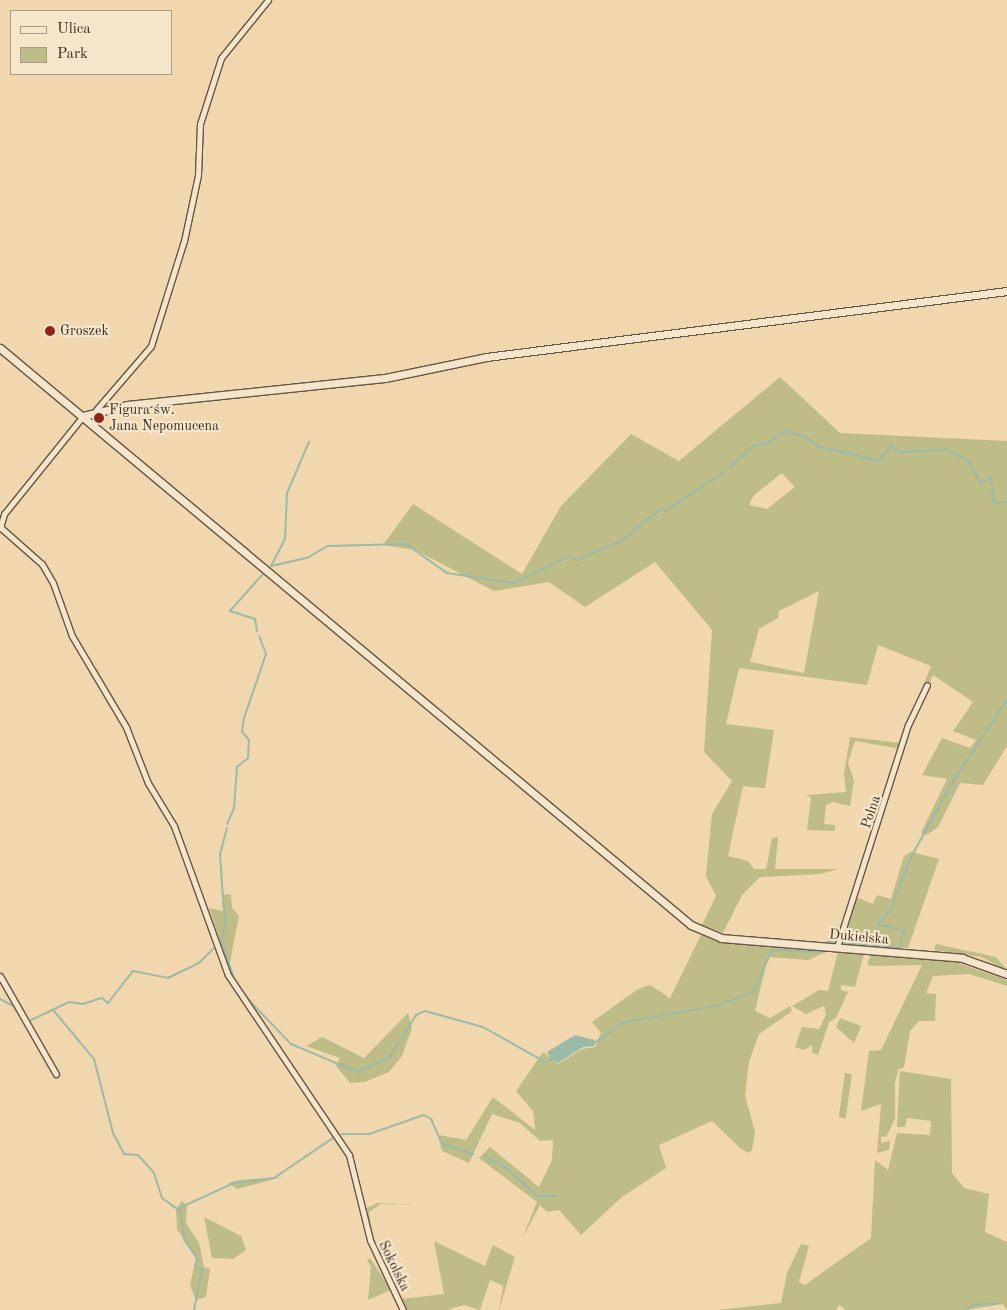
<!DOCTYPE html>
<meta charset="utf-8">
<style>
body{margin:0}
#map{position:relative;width:1007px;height:1310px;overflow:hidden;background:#f0d7ae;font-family:"Old Standard TT",serif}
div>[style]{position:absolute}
.green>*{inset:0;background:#bebd87;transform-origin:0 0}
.water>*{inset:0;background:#9bbaa7}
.stream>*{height:2px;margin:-1px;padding:0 1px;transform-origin:1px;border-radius:1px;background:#9bbaa7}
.roads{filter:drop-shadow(1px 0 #675544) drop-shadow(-1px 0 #675544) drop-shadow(0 1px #675544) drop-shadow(0 -1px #675544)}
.street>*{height:5px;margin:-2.5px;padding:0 2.5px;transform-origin:2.5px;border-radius:2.5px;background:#f5e5ca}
.secondary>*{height:7px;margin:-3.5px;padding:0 3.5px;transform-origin:3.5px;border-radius:3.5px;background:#f5e5ca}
.dots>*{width:14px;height:14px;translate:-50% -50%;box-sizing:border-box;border:2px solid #f5e5ca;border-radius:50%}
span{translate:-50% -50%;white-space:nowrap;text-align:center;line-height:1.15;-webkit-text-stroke:4.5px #f5e5ca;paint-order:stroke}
.poi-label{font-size:14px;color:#392a20}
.left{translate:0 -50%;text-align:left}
.street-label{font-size:14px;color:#392a20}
.legend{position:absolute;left:10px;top:10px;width:162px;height:65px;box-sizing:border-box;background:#f5e5ca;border:1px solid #aa9a86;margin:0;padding:6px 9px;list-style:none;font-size:15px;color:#392a20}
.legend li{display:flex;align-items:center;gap:10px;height:25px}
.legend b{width:25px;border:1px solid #aa9a86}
</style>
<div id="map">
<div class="green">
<div style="clip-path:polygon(evenodd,780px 377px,840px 433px,1007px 441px,1007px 746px,983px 785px,960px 783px,938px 827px,927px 835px,921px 833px,947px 779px,922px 775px,942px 738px,970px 748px,976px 740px,953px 731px,973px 702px,933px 675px,901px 749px,855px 741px,848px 763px,854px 781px,850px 806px,833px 802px,826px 805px,824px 824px,835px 825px,835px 831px,807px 830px,811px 798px,807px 795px,846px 792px,844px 774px,850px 737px,900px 743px,931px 666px,878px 645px,867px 685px,739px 668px,726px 724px,774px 730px,765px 788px,743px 786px,728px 856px,748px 861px,754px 869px,766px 869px,772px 838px,778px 837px,775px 869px,838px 869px,821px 874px,760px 877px,742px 895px,723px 933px,702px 925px,716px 896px,706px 876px,712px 814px,732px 781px,704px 752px,712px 630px,655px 562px,585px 607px,549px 582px,494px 591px,415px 550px,383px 545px,413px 504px,522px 574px,561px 506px,631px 434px,679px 461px,780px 377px,782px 473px,795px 487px,767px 509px,749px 505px,754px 495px,782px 473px,780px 377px,819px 591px,804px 673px,750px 662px,759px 629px,778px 618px,779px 611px,819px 591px)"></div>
<div style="clip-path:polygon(911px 852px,939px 859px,908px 948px,842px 942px,856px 897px,873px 904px,877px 895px,891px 899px,904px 856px)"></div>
<div style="clip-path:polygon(231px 894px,232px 908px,239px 916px,229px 967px,209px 908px,223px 911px,222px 895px)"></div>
<div style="clip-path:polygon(701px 935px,733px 943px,828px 951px,808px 960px,768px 957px,755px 1011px,770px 1018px,790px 1006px,792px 1011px,759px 1034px,749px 1062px,745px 1095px,755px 1132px,752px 1150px,749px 1153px,741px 1149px,712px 1121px,659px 1145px,666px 1168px,622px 1197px,581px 1235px,559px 1210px,547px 1212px,540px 1205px,522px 1239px,537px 1202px,479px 1158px,490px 1147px,539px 1187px,552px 1160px,553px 1140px,540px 1141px,520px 1123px,492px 1114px,469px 1163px,442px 1151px,438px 1135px,466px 1140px,493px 1097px,535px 1130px,533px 1111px,516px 1091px,543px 1052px,558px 1064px,582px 1049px,595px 1047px,601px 1033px,592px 1022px,638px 989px,650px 985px,670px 998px)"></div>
<div style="clip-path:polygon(936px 944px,996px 957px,1007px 970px,981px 957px,934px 950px)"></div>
<div style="clip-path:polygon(838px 952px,864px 954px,855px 987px,841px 985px,841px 990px,848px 992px,836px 1018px,829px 1022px,818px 1055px,812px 1053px,812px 1045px,804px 1050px,795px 1047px,802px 1027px,819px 1029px,826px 1015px,824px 1006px,806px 1014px,792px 1006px,819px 990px,828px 991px)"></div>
<div style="clip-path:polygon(871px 955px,955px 962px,1007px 980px,1007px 986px,969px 974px,933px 976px,926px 993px,936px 994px,935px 1021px,919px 1021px,910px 1031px,904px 1067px,898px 1070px,895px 1083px,895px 1119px,886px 1137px,881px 1136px,881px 1143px,890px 1141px,889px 1150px,877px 1153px,881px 1104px,861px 1111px,869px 1051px,881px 1050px,922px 965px,871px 966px,867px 964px)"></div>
<div style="clip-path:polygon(408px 1013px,412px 1028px,402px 1056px,389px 1072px,364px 1082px,350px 1083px,336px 1066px,340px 1058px,306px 1046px,322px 1037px,364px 1058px)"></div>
<div style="clip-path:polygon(840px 1018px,861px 1026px,854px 1043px,836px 1027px)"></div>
<div style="clip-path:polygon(900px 1071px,951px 1079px,952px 1173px,964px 1188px,989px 1194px,985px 1232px,1007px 1242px,1007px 1310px,1003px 1304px,966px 1310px,846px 1310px,839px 1305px,836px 1310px,717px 1310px,781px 1303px,787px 1273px,801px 1244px,809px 1246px,799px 1282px,805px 1285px,871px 1238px,875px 1160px,888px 1170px,897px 1133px,930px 1135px,931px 1121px,907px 1118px,905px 1127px,897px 1127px)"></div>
<div style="left:845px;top:1073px;width:7px;height:45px;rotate:8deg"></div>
<div style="clip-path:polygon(282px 1177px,237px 1189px,228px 1183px,239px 1180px)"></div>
<div style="clip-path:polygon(182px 1201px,187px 1205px,186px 1223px,199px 1243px,204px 1267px,210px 1269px,206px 1297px,196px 1300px,190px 1285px,196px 1258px,177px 1229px,176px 1210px)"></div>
<div style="clip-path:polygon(378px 1203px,416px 1205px,381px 1204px,369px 1212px,374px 1244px,366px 1208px)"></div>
<div style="clip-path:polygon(204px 1217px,241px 1236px,246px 1250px,233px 1259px,212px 1258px)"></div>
<div style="clip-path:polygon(434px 1241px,485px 1266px,493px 1245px,515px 1257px,499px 1310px,503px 1286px,490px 1280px,480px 1310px,464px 1305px,447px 1310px,406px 1310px,402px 1299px,444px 1294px)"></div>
<div style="clip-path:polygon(370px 1258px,391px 1290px,368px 1300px,371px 1267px,367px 1260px)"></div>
</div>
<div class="water">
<div style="clip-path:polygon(575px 1035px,595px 1040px,594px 1046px,583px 1047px,558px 1063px,550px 1058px,547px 1052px)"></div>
</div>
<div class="stream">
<div style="left:309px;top:442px;width:56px;rotate:113.3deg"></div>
<div style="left:287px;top:493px;width:46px;rotate:92.5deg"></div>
<div style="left:285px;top:539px;width:30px;rotate:117deg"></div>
<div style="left:271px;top:566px;width:37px;rotate:-13deg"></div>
<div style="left:307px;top:558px;width:24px;rotate:-30deg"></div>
<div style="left:328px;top:546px;width:78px;rotate:-1.5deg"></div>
<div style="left:406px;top:544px;width:50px;rotate:35.3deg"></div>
<div style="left:447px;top:573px;width:68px;rotate:8.5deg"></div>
<div style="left:514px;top:583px;width:62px;rotate:-25.7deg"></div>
<div style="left:570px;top:556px;width:8px;rotate:30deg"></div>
<div style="left:577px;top:560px;width:50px;rotate:-23.5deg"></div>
<div style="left:623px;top:540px;width:48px;rotate:-39deg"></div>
<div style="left:660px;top:510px;width:7px"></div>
<div style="left:667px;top:510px;width:67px;rotate:-33.5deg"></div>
<div style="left:730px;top:467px;width:31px;rotate:-42deg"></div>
<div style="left:753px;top:446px;width:14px;rotate:-12deg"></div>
<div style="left:767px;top:443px;width:23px;rotate:-31deg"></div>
<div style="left:787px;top:431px;width:20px;rotate:18deg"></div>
<div style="left:806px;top:437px;width:14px;rotate:39deg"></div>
<div style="left:817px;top:446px;width:64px;rotate:13.6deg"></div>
<div style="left:879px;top:461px;width:20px;rotate:-53deg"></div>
<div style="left:891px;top:445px;width:11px;rotate:41deg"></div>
<div style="left:899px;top:452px;width:48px;rotate:-2.4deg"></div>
<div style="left:947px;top:450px;width:25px;rotate:27deg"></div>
<div style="left:969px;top:461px;width:25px;rotate:63deg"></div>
<div style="left:980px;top:483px;width:12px;rotate:-24deg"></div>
<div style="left:991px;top:478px;width:25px;rotate:83deg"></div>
<div style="left:994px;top:503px;width:13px;rotate:-4deg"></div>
<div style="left:257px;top:631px;width:12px;rotate:-99deg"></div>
<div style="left:255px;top:619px;width:26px;rotate:-162deg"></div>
<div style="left:230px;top:611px;width:50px;rotate:-48.3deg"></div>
<div style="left:227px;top:824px;width:17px;rotate:-66deg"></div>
<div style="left:234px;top:808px;width:41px;rotate:-85.8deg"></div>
<div style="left:237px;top:767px;width:14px;rotate:-39deg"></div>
<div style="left:248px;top:758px;width:18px;rotate:-87deg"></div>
<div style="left:249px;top:740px;width:11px;rotate:-131deg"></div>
<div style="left:242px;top:732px;width:14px;rotate:-82deg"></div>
<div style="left:244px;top:718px;width:68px;rotate:-71deg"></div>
<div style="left:266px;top:654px;width:19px;rotate:-111deg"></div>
<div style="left:223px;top:899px;width:45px;rotate:-93.8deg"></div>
<div style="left:220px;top:854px;width:27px;rotate:-75deg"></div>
<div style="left:223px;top:902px;width:20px;rotate:81deg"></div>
<div style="left:226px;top:922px;width:19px;rotate:106deg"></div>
<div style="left:221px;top:940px;width:43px;rotate:71.1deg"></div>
<div style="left:828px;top:941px;width:8px;rotate:14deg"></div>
<div style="left:841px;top:943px;width:58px;rotate:4.9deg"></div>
<div style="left:899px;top:948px;width:19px;rotate:-72deg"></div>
<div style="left:905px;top:930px;width:27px;rotate:-170deg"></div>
<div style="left:878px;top:925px;width:21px;rotate:-51deg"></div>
<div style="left:891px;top:909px;width:56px;rotate:-69deg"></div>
<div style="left:911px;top:857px;width:88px;rotate:-60.8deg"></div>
<div style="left:954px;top:780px;width:96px;rotate:-56.5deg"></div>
<div style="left:244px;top:995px;width:68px;rotate:46.2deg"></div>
<div style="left:291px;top:1044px;width:72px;rotate:23deg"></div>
<div style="left:357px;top:1072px;width:36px;rotate:-24deg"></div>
<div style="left:390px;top:1057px;width:49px;rotate:-58.2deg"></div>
<div style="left:416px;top:1015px;width:10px;rotate:-24deg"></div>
<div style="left:425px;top:1011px;width:60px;rotate:15.4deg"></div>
<div style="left:483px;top:1027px;width:71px;rotate:29.4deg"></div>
<div style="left:545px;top:1062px;width:11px;rotate:-22deg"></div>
<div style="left:0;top:999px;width:19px;rotate:28deg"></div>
<div style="left:54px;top:1011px;width:62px;rotate:50.2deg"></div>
<div style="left:94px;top:1059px;width:76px;rotate:75.6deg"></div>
<div style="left:113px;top:1133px;width:24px;rotate:62deg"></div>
<div style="left:124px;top:1154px;width:14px;rotate:4deg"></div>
<div style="left:138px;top:1155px;width:24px;rotate:48deg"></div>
<div style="left:154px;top:1173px;width:26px;rotate:72deg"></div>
<div style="left:162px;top:1198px;width:22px;rotate:36deg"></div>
<div style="left:180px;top:1211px;width:30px;rotate:81deg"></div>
<div style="left:185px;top:1241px;width:21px;rotate:55deg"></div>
<div style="left:197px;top:1258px;width:10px;rotate:101deg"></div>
<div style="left:195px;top:1268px;width:7px;rotate:8deg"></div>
<div style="left:202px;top:1269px;width:42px;rotate:101deg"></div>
<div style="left:31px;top:1020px;width:42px;rotate:-25.3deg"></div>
<div style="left:69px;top:1002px;width:14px;rotate:8deg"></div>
<div style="left:83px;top:1004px;width:20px;rotate:-18deg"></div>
<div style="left:102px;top:998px;width:8px;rotate:40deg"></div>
<div style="left:108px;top:1003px;width:41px;rotate:-52deg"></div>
<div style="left:133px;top:971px;width:36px;rotate:11deg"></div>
<div style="left:168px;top:978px;width:34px;rotate:-26deg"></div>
<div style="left:199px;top:963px;width:23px;rotate:-45deg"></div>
<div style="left:593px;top:1044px;width:39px;rotate:-35deg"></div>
<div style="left:625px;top:1022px;width:92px;rotate:-10deg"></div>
<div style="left:716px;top:1006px;width:40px;rotate:-21deg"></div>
<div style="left:753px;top:992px;width:46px;rotate:-65.7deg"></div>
<div style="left:772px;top:950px;width:52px;rotate:2.2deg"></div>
<div style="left:342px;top:1134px;width:27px"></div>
<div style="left:369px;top:1134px;width:58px;rotate:-19.1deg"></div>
<div style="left:424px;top:1115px;width:8px;rotate:30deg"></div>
<div style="left:431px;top:1119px;width:27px;rotate:66deg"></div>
<div style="left:442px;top:1144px;width:33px;rotate:18deg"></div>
<div style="left:484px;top:1156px;width:24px;rotate:28deg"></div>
<div style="left:505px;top:1167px;width:43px;rotate:42.2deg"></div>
<div style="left:537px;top:1196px;width:19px"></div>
<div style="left:177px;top:1209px;width:63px;rotate:-24.5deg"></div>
<div style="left:234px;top:1183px;width:40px;rotate:-7.1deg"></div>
<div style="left:274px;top:1178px;width:71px;rotate:-34.1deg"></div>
<div style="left:966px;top:1310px;width:9px;rotate:-36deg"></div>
<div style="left:973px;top:1305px;width:26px;rotate:-4deg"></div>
</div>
<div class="roads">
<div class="street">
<div style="left:96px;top:410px;width:84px;rotate:-49.3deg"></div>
<div style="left:151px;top:346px;width:110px;rotate:-72.6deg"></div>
<div style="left:184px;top:241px;width:67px;rotate:-78deg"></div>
<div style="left:198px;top:175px;width:51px;rotate:-87.8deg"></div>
<div style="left:200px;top:124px;width:69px;rotate:-72.3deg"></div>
<div style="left:221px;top:58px;width:75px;rotate:-51deg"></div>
<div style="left:0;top:527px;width:56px;rotate:41.4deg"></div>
<div style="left:42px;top:564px;width:22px;rotate:60deg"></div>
<div style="left:53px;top:583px;width:56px;rotate:70.3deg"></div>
<div style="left:72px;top:636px;width:106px;rotate:59.3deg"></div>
<div style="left:126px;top:727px;width:60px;rotate:68.6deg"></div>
<div style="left:148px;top:783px;width:50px;rotate:58.8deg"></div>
<div style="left:174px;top:826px;width:158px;rotate:70.1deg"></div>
<div style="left:228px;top:975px;width:217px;rotate:56.1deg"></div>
<div style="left:349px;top:1155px;width:88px;rotate:76.1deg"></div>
<div style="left:370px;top:1240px;width:77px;rotate:64.8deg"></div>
<div style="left:0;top:528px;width:15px;rotate:-74deg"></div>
<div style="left:4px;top:514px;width:126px;rotate:-51.1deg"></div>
<div style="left:837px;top:947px;width:233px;rotate:-72.3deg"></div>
<div style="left:908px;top:725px;width:44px;rotate:-64.6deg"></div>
<div style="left:0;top:976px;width:113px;rotate:60.3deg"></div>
</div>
<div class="secondary">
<div style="left:0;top:348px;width:900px;rotate:39.86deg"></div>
<div style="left:691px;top:925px;width:33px;rotate:23deg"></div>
<div style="left:721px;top:938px;width:242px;rotate:4.7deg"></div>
<div style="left:962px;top:958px;width:48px;rotate:19.6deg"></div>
<div style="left:83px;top:416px;width:45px;rotate:-14deg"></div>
<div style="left:127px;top:405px;width:259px;rotate:-6deg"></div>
<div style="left:385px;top:378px;width:103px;rotate:-11.7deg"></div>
<div style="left:486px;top:357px;width:525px;rotate:-7.22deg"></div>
</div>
</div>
<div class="dots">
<div style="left:50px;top:331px;background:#8f2418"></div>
<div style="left:99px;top:418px;background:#8f2418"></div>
</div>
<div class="poi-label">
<span class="left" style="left:60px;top:331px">Groszek</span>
<span class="left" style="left:109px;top:418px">Figura św.<br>Jana Nepomucena</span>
</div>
<div class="street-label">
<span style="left:871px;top:812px;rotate:-71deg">Polna</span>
<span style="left:859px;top:937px;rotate:5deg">Dukielska</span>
<span style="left:394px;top:1266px;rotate:64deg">Sokolska</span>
</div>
<ul class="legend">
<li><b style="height:6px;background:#f5e5ca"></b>Ulica</li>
<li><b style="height:14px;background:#bebd87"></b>Park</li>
</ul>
</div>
